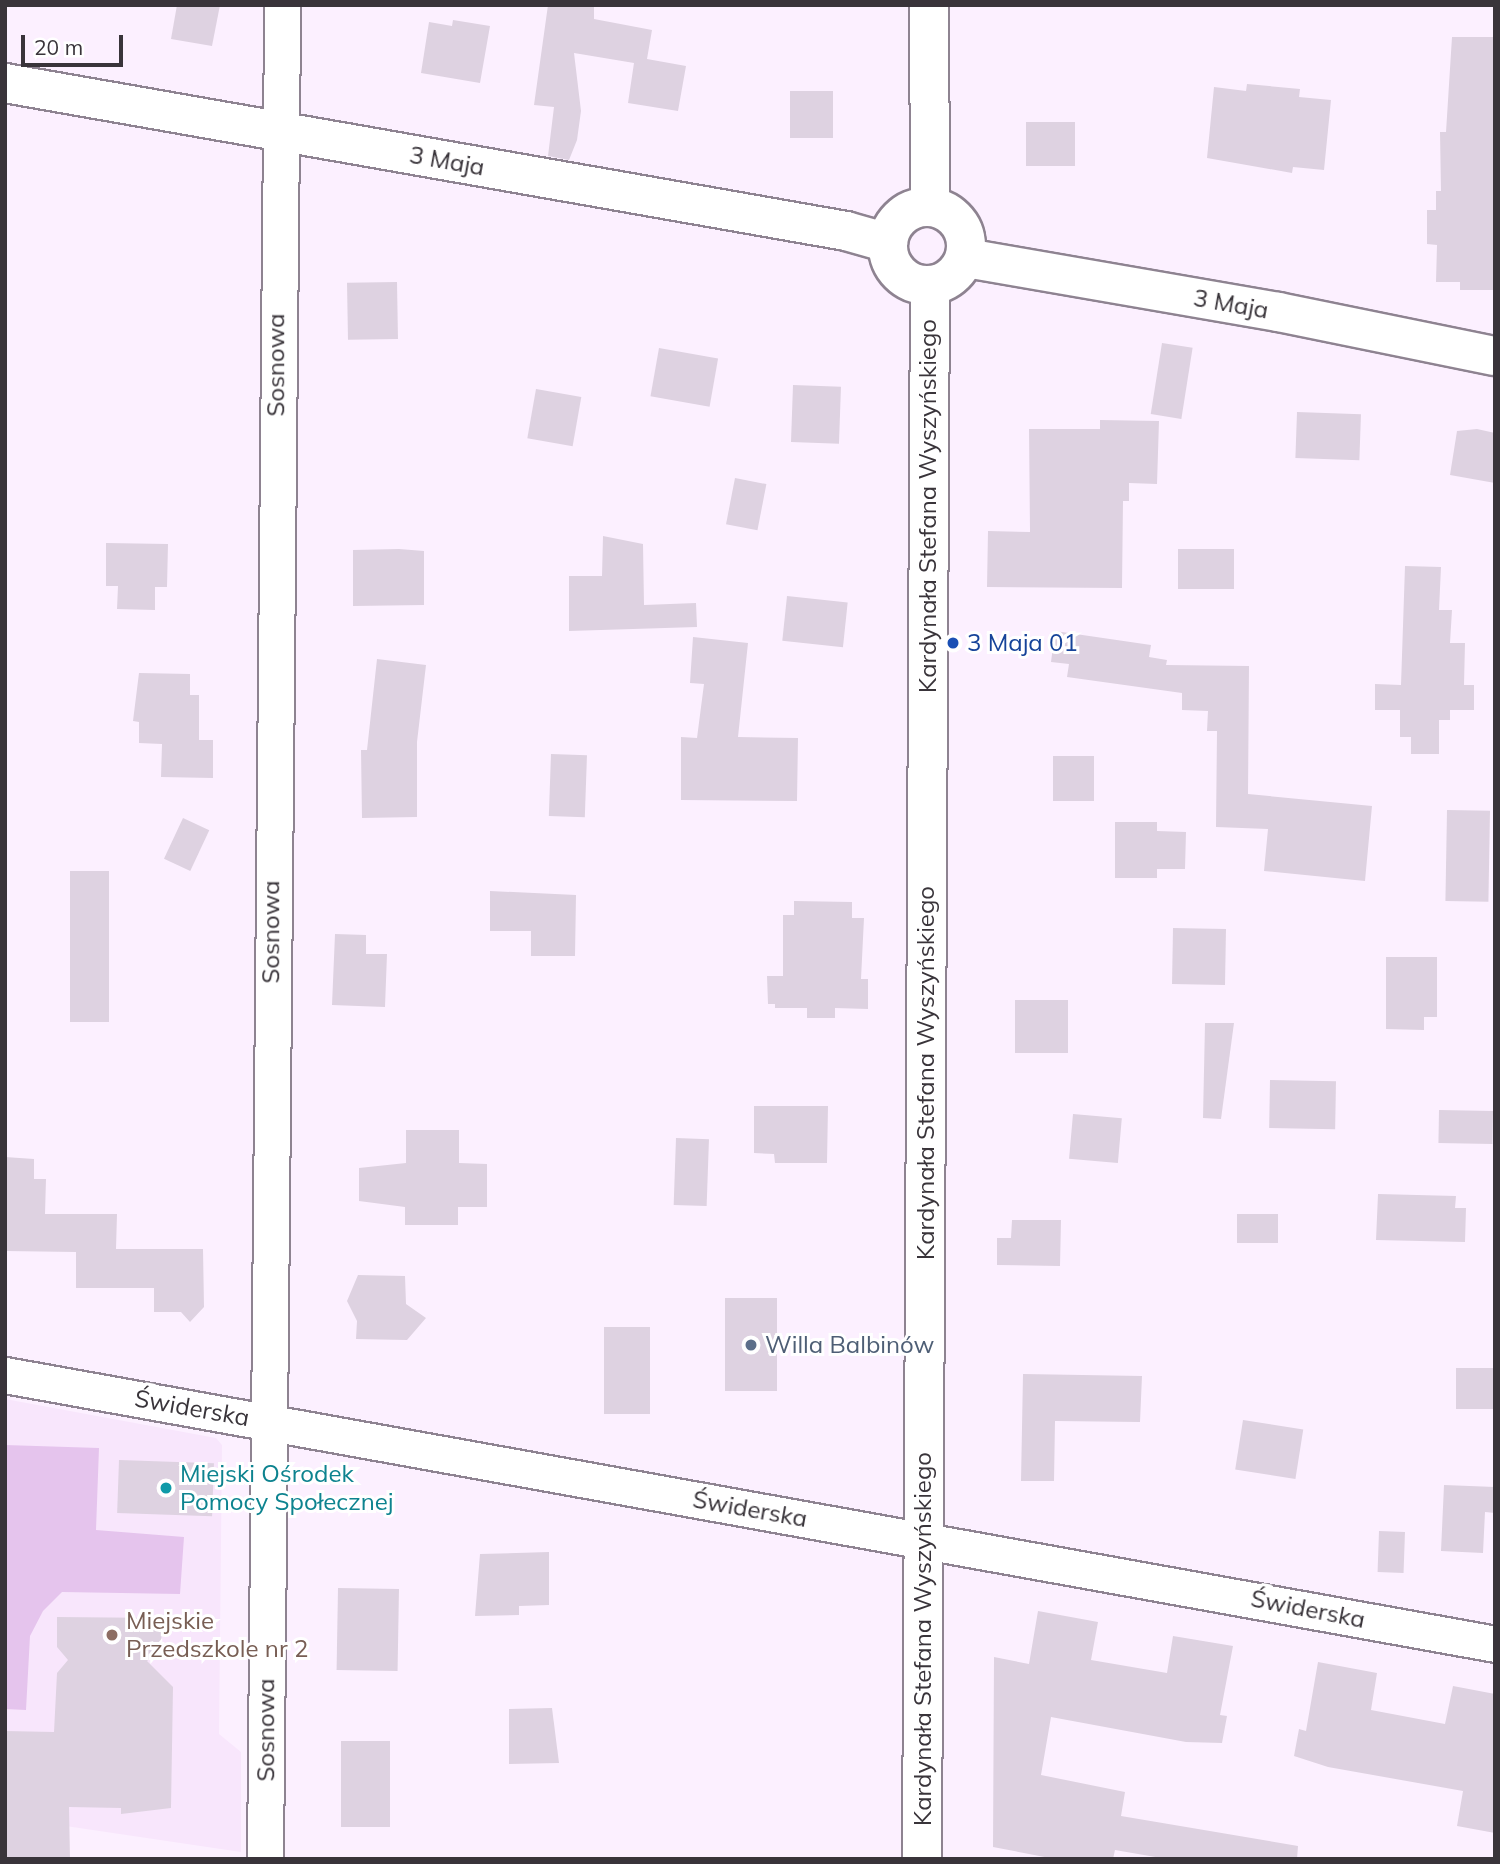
<!DOCTYPE html>
<meta charset="utf-8">
<style>
body{margin:0}
#map{position:relative;width:1500px;height:1864px;overflow:hidden;background:#fcf0ff;font-family:Mulish,sans-serif}
div>[style]{position:absolute}
.built>*{inset:0;background:#f8e6fc}
.green>*{inset:0;background:#e5c4ed}
.building>*{inset:0;background:#ded2e1;transform-origin:0 0}
.roads{filter:drop-shadow(2px 0 #8e8391) drop-shadow(-2px 0 #8e8391) drop-shadow(0 2px #8e8391) drop-shadow(0 -2px #8e8391)}
.street>*{height:35px;margin:-17.5px;padding:0 17.5px;transform-origin:17.5px;border-radius:17.5px;background:#fff}
.secondary>*{height:38px;margin:-19px;padding:0 19px;transform-origin:19px;border-radius:19px;background:#fff}
.secondary>.ring{margin:-19px;padding:0;box-sizing:content-box;background:none;border:38px solid #fff;border-radius:50%}
.dots>*{width:19px;height:19px;translate:-50% -50%;box-sizing:border-box;border:4px solid #fff;border-radius:50%}
span{translate:-50% -50%;white-space:nowrap;text-align:center;line-height:1.15;-webkit-text-stroke:6px #fff;paint-order:stroke}
.street-label{font-size:24px;color:#39343a}
.transit-label{font-size:24px;color:#164399}
.left{translate:0 -50%;text-align:left}
.service-label{font-size:24px;color:#4e5e75}
.culture-label{font-size:24px;color:#0d838f}
.education-label{font-size:24px;color:#785e54}
.frame{position:absolute;inset:0;border:7px solid #39343a;pointer-events:none}
.scale{position:absolute;left:21px;top:35px;width:102px;height:32px;box-sizing:border-box;border:4px solid #39343a;border-top:0;padding-left:9px;font-size:21px;line-height:24px;white-space:nowrap;color:#39343a;-webkit-text-stroke:5px #fff;paint-order:stroke}
</style>
<div id="map">
<div class="built">
<div style="clip-path:polygon(5px 1399px,216px 1438px,222px 1445px,219px 1734px,241px 1752px,241px 1852px,5px 1817px)"></div>
</div>
<div class="green">
<div style="clip-path:polygon(5px 1445px,99px 1448px,96px 1530px,184px 1537px,180px 1594px,62px 1592px,43px 1611px,30px 1636px,26px 1710px,5px 1709px)"></div>
</div>
<div class="building">
<div style="clip-path:polygon(177px 5px,220px 5px,212px 46px,171px 39px)"></div>
<div style="clip-path:polygon(548px 5px,594px 5px,594px 19px,652px 30px,647px 59px,686px 66px,678px 111px,628px 103px,634px 63px,574px 53px,581px 111px,577px 140px,569px 160px,548px 156px,554px 107px,534px 105px)"></div>
<div style="clip-path:polygon(453px 20px,490px 26px,480px 83px,421px 73px,429px 22px,452px 26px)"></div>
<div style="clip-path:polygon(1452px 37px,1495px 37px,1495px 290px,1460px 290px,1460px 282px,1436px 282px,1437px 245px,1427px 244px,1427px 210px,1436px 210px,1436px 191px,1441px 191px,1440px 132px,1446px 132px)"></div>
<div style="clip-path:polygon(1247px 84px,1300px 89px,1299px 97px,1331px 100px,1324px 170px,1293px 167px,1292px 173px,1207px 158px,1214px 87px,1246px 91px)"></div>
<div style="left:790px;top:91px;width:43px;height:47px"></div>
<div style="left:1026px;top:122px;width:49px;height:44px"></div>
<div style="left:397px;top:282px;width:57px;height:50px;rotate:89deg"></div>
<div style="left:1162px;top:343px;width:31px;height:72px;rotate:9deg"></div>
<div style="left:659px;top:348px;width:60px;height:49px;rotate:10deg"></div>
<div style="left:793px;top:385px;width:48px;height:57px;rotate:2deg"></div>
<div style="left:536px;top:389px;width:46px;height:50px;rotate:10deg"></div>
<div style="left:1297px;top:412px;width:64px;height:46px;rotate:2deg"></div>
<div style="clip-path:polygon(1100px 420px,1159px 421px,1157px 484px,1129px 483px,1129px 501px,1123px 501px,1122px 588px,987px 587px,988px 531px,1030px 532px,1029px 429px,1100px 429px)"></div>
<div style="clip-path:polygon(1477px 429px,1495px 433px,1495px 483px,1450px 475px,1457px 431px)"></div>
<div style="left:735px;top:478px;width:32px;height:47px;rotate:11deg"></div>
<div style="clip-path:polygon(603px 536px,643px 544px,644px 605px,696px 603px,697px 627px,569px 631px,569px 576px,602px 576px)"></div>
<div style="clip-path:polygon(106px 543px,168px 544px,167px 587px,155px 587px,155px 610px,117px 609px,118px 586px,106px 586px)"></div>
<div style="clip-path:polygon(399px 549px,424px 551px,424px 605px,353px 606px,353px 550px)"></div>
<div style="left:1178px;top:549px;width:56px;height:40px"></div>
<div style="clip-path:polygon(1405px 566px,1441px 567px,1439px 610px,1452px 610px,1450px 643px,1465px 643px,1464px 685px,1474px 685px,1474px 710px,1450px 710px,1450px 720px,1439px 720px,1439px 754px,1411px 754px,1411px 737px,1400px 737px,1400px 710px,1375px 710px,1375px 684px,1401px 685px)"></div>
<div style="left:787px;top:596px;width:61px;height:45px;rotate:6deg"></div>
<div style="clip-path:polygon(1055px 631px,1151px 645px,1149px 657px,1167px 660px,1166px 665px,1249px 666px,1248px 794px,1372px 806px,1365px 881px,1264px 871px,1268px 829px,1216px 827px,1217px 731px,1207px 731px,1208px 711px,1182px 710px,1182px 693px,1067px 677px,1069px 664px,1051px 662px)"></div>
<div style="clip-path:polygon(693px 637px,748px 643px,738px 737px,798px 738px,797px 801px,681px 800px,681px 737px,697px 738px,704px 684px,690px 683px)"></div>
<div style="clip-path:polygon(377px 659px,426px 665px,417px 742px,417px 817px,362px 818px,361px 750px,367px 750px)"></div>
<div style="clip-path:polygon(139px 673px,190px 674px,190px 695px,199px 695px,199px 740px,213px 740px,213px 778px,161px 777px,162px 744px,139px 743px,139px 722px,133px 721px)"></div>
<div style="left:551px;top:754px;width:36px;height:62px;rotate:2deg"></div>
<div style="left:1053px;top:756px;width:41px;height:45px"></div>
<div style="left:1447px;top:810px;width:43px;height:91px;rotate:1deg"></div>
<div style="left:183px;top:818px;width:29px;height:45px;rotate:25deg"></div>
<div style="clip-path:polygon(1115px 822px,1157px 822px,1157px 831px,1186px 832px,1185px 869px,1157px 869px,1157px 878px,1115px 878px)"></div>
<div style="left:70px;top:871px;width:39px;height:151px"></div>
<div style="clip-path:polygon(490px 891px,576px 895px,575px 956px,531px 956px,531px 931px,490px 931px)"></div>
<div style="clip-path:polygon(794px 901px,852px 902px,852px 918px,864px 918px,861px 979px,868px 979px,868px 1009px,835px 1008px,835px 1018px,807px 1018px,807px 1008px,775px 1008px,775px 1004px,768px 1004px,767px 976px,783px 976px,783px 915px,794px 915px)"></div>
<div style="left:1173px;top:928px;width:53px;height:56px;rotate:1deg"></div>
<div style="clip-path:polygon(335px 934px,366px 935px,366px 954px,387px 954px,385px 1007px,332px 1005px)"></div>
<div style="clip-path:polygon(1386px 957px,1437px 957px,1437px 1017px,1424px 1017px,1424px 1030px,1386px 1029px)"></div>
<div style="left:1068px;top:1000px;width:53px;height:53px;rotate:90deg"></div>
<div style="clip-path:polygon(1205px 1023px,1234px 1023px,1221px 1119px,1203px 1118px)"></div>
<div style="left:1270px;top:1080px;width:66px;height:48px;rotate:1deg"></div>
<div style="clip-path:polygon(754px 1106px,828px 1106px,827px 1163px,775px 1163px,774px 1154px,754px 1153px)"></div>
<div style="left:1439px;top:1110px;width:54px;height:33px;rotate:1deg"></div>
<div style="left:1073px;top:1114px;width:49px;height:45px;rotate:5deg"></div>
<div style="clip-path:polygon(406px 1130px,459px 1130px,459px 1163px,487px 1164px,487px 1207px,458px 1207px,458px 1225px,405px 1225px,405px 1207px,359px 1201px,359px 1168px,406px 1163px)"></div>
<div style="left:676px;top:1138px;width:33px;height:67px;rotate:2deg"></div>
<div style="clip-path:polygon(5px 1157px,34px 1159px,34px 1179px,46px 1179px,45px 1214px,117px 1214px,116px 1249px,203px 1249px,204px 1307px,190px 1322px,181px 1312px,154px 1312px,154px 1288px,76px 1288px,76px 1252px,5px 1251px)"></div>
<div style="clip-path:polygon(1378px 1194px,1456px 1196px,1455px 1208px,1466px 1208px,1465px 1242px,1376px 1240px)"></div>
<div style="left:1237px;top:1214px;width:41px;height:29px"></div>
<div style="clip-path:polygon(1012px 1220px,1061px 1220px,1060px 1266px,997px 1265px,997px 1238px,1011px 1238px)"></div>
<div style="clip-path:polygon(358px 1275px,405px 1276px,406px 1304px,426px 1318px,407px 1340px,356px 1339px,357px 1321px,347px 1301px)"></div>
<div style="left:725px;top:1298px;width:52px;height:93px"></div>
<div style="left:604px;top:1327px;width:46px;height:87px"></div>
<div style="left:1456px;top:1368px;width:39px;height:41px"></div>
<div style="clip-path:polygon(1023px 1374px,1142px 1376px,1140px 1422px,1055px 1421px,1054px 1481px,1021px 1481px)"></div>
<div style="left:1243px;top:1420px;width:61px;height:50px;rotate:9deg"></div>
<div style="left:119px;top:1460px;width:95px;height:53px;rotate:2deg"></div>
<div style="clip-path:polygon(1444px 1485px,1495px 1487px,1495px 1513px,1485px 1512px,1483px 1553px,1441px 1551px)"></div>
<div style="left:1379px;top:1531px;width:26px;height:41px;rotate:2deg"></div>
<div style="clip-path:polygon(549px 1552px,549px 1605px,519px 1606px,519px 1615px,475px 1616px,480px 1554px)"></div>
<div style="left:338px;top:1588px;width:61px;height:82px;rotate:1deg"></div>
<div style="clip-path:polygon(1038px 1611px,1098px 1622px,1091px 1660px,1167px 1673px,1173px 1636px,1233px 1646px,1220px 1715px,1227px 1716px,1222px 1743px,1186px 1742px,1051px 1717px,1041px 1775px,1125px 1792px,1121px 1816px,1298px 1846px,1297px 1859px,1167px 1859px,1115px 1850px,1113px 1859px,1055px 1859px,993px 1847px,994px 1657px,1029px 1664px)"></div>
<div style="clip-path:polygon(57px 1617px,162px 1618px,161px 1648px,147px 1661px,173px 1687px,171px 1808px,121px 1814px,121px 1808px,69px 1807px,70px 1859px,5px 1859px,5px 1731px,54px 1732px,57px 1673px,68px 1660px,57px 1647px)"></div>
<div style="clip-path:polygon(1318px 1662px,1377px 1673px,1371px 1710px,1445px 1724px,1453px 1686px,1495px 1694px,1495px 1833px,1457px 1826px,1463px 1791px,1328px 1767px,1294px 1756px,1299px 1729px,1306px 1731px)"></div>
<div style="clip-path:polygon(552px 1708px,559px 1763px,509px 1764px,509px 1709px)"></div>
<div style="left:341px;top:1741px;width:49px;height:86px"></div>
</div>
<div class="roads">
<div class="street">
<div style="left:5px;top:1375px;width:1514px;rotate:10.23deg"></div>
<div style="left:265px;top:1859px;width:1854px;rotate:-89.47deg"></div>
</div>
<div class="secondary">
<div style="left:929px;top:5px;width:201px;rotate:89.7deg"></div>
<div style="left:5px;top:83px;width:854px;rotate:9.98deg"></div>
<div style="left:846px;top:231px;width:44px;rotate:15.9deg"></div>
<div class="ring" style="left:888px;top:207px;width:40px;height:40px"></div>
<div style="left:966px;top:258px;width:317px;rotate:9.8deg"></div>
<div style="left:1278px;top:312px;width:221px;rotate:11.5deg"></div>
<div style="left:922px;top:1859px;width:1573px;rotate:-89.71deg"></div>
</div>
</div>
<div class="dots">
<div style="left:953px;top:643px;background:#1a4fb4"></div>
<div style="left:751px;top:1345px;background:#5c6f8a"></div>
<div style="left:166px;top:1488px;background:#0f9aa8"></div>
<div style="left:112px;top:1635px;background:#8d6e63"></div>
</div>
<div class="street-label">
<span style="left:447px;top:161px;rotate:10deg">3 Maja</span>
<span style="left:1231px;top:304px;rotate:10deg">3 Maja</span>
<span style="left:276px;top:365px;rotate:-90deg">Sosnowa</span>
<span style="left:928px;top:506px;rotate:-90deg">Kardynała Stefana Wyszyńskiego</span>
<span style="left:271px;top:932px;rotate:-90deg">Sosnowa</span>
<span style="left:926px;top:1073px;rotate:-90deg">Kardynała Stefana Wyszyńskiego</span>
<span style="left:192px;top:1408px;rotate:10deg">Świderska</span>
<span style="left:750px;top:1509px;rotate:10deg">Świderska</span>
<span style="left:1308px;top:1609px;rotate:11deg">Świderska</span>
<span style="left:923px;top:1639px;rotate:-90deg">Kardynała Stefana Wyszyńskiego</span>
<span style="left:266px;top:1730px;rotate:-90deg">Sosnowa</span>
</div>
<div class="transit-label">
<span class="left" style="left:967px;top:643px">3 Maja 01</span>
</div>
<div class="service-label">
<span class="left" style="left:765px;top:1345px">Willa Balbinów</span>
</div>
<div class="culture-label">
<span class="left" style="left:180px;top:1488px">Miejski Ośrodek<br>Pomocy Społecznej</span>
</div>
<div class="education-label">
<span class="left" style="left:126px;top:1635px">Miejskie<br>Przedszkole nr 2</span>
</div>
<div class="frame"></div>
<div class="scale">20 m</div>
</div>
